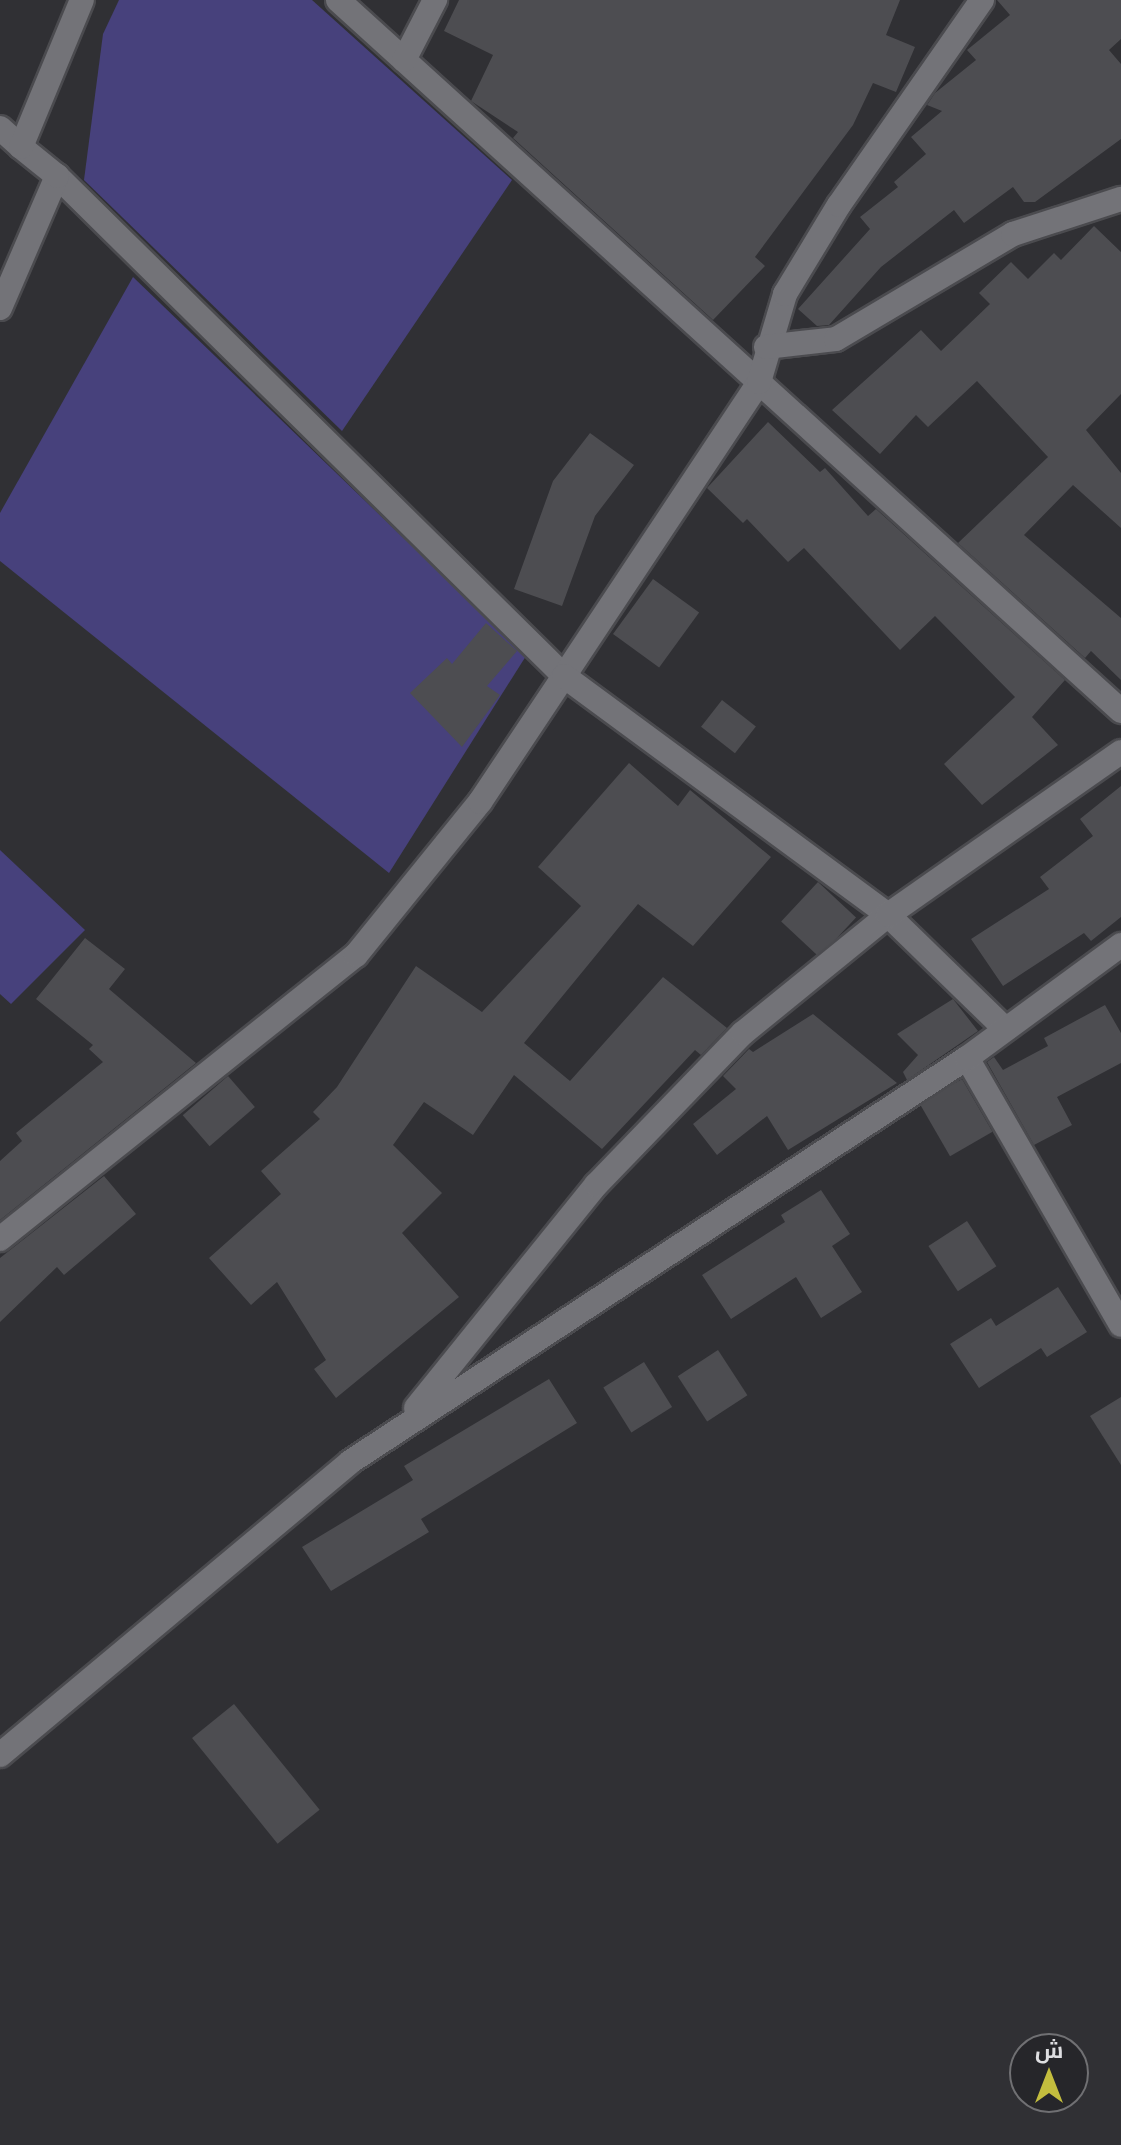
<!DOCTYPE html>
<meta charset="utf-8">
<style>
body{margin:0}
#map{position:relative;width:1121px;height:2145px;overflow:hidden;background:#303034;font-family:"Roboto Condensed",Cairo,sans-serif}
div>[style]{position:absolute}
.green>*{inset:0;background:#47417c}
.building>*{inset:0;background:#4d4d51;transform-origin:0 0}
.roads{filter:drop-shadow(2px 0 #4b4b4f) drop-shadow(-2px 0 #4b4b4f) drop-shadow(0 2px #4b4b4f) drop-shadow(0 -2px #4b4b4f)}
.minor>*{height:24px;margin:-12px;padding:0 12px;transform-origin:12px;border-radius:12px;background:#737378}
span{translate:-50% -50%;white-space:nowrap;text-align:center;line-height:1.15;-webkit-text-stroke:6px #26262a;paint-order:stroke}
.north{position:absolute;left:1009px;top:2033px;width:80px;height:80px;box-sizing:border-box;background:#26262a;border:2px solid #707073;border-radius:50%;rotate:0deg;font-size:22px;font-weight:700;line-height:32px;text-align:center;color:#dedee1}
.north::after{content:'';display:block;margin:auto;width:28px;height:36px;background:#c3bd3e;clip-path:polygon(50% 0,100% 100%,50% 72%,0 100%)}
</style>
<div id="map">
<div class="green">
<div style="clip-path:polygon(119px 0,312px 0,512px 180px,342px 431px,84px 180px,103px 34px)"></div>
<div style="clip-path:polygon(133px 277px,526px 656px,389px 873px,0 561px,0 513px)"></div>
<div style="clip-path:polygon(0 850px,85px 930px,11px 1004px,0 994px)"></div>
</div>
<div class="building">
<div style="clip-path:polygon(459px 0,900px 0,886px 35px,915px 47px,896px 92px,873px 83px,853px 125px,755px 257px,765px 266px,713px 320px,513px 138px,518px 132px,471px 101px,493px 55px,444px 31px)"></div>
<div style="clip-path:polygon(997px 0,1121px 0,1121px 39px,1109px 50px,1121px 64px,1121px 139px,1035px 202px,1024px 202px,1013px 187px,964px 223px,954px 210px,881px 267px,829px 325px,817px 326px,798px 309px,870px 229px,860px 217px,898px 187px,894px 182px,926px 154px,911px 137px,942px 111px,927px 105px,935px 93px,976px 60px,967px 50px,1010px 15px)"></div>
<div style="clip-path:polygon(1094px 226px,1121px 252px,1121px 394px,1086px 430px,1121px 473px,1121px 528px,1073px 485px,1024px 535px,1121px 618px,1121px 680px,1091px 651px,1085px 658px,958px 543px,1048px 457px,977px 381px,928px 427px,916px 415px,880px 454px,832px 410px,921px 330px,941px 351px,990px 304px,979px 293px,1011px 262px,1028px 279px,1054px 253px,1061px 260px)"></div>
<div style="clip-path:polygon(768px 422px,820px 472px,825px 468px,868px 516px,876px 509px,1065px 680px,1032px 717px,1058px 745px,982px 805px,944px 764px,1015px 697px,935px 616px,900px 650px,804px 548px,788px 562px,747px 519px,743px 523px,707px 488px)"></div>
<div style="clip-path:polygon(590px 433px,634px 465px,595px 516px,562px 606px,514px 589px,553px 481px)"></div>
<div style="left:653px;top:579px;width:57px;height:68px;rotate:36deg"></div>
<div style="clip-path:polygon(486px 623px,517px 651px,487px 686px,500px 695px,462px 747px,410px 693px,447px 658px,452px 664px)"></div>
<div style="left:722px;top:700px;width:43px;height:34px;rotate:38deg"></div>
<div style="clip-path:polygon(629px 763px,678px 806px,690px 790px,771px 857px,693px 946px,638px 904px,524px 1043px,570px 1081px,663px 977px,727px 1028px,701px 1055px,695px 1050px,602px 1149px,514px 1075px,473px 1135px,424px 1102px,393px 1145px,442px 1193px,402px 1233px,459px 1297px,336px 1398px,314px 1369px,326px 1360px,277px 1282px,251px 1305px,209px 1258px,281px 1194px,261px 1171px,320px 1119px,313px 1112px,337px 1087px,416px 966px,482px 1012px,581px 906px,538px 867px)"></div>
<div style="clip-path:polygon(1121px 786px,1121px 917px,1091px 941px,1084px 933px,1003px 986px,971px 939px,1049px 889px,1040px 877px,1093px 836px,1080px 819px)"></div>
<div style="left:818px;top:882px;width:52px;height:54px;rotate:43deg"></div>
<div style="clip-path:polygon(85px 938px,125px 969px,109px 989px,196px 1063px,0 1220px,0 1161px,22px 1141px,16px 1133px,103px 1062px,89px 1049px,93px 1045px,36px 999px)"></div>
<div style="clip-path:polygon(953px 999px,978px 1031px,907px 1080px,903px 1072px,918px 1055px,897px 1034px)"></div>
<div style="clip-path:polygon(1105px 1005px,1121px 1033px,1121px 1063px,1057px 1097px,1072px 1125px,1034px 1145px,987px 1062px,994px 1057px,1003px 1070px,1048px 1046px,1044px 1038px)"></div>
<div style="clip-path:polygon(813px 1014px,897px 1083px,788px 1150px,767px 1116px,717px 1155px,693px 1124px,736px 1089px,723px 1076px,749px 1049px,753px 1052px)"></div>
<div style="left:228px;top:1076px;width:41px;height:60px;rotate:49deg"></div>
<div style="left:962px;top:1079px;width:61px;height:49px;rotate:60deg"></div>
<div style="clip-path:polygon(104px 1176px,136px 1214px,64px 1275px,57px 1267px,0 1322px,0 1258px)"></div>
<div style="clip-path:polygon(821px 1190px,850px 1234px,832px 1246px,862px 1292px,821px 1318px,796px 1277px,731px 1319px,702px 1275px,785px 1222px,781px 1215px)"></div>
<div style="left:967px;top:1221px;width:54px;height:46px;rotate:57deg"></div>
<div style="clip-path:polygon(1058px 1287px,1087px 1332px,1047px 1357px,1041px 1348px,979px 1388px,950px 1344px,991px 1318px,996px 1326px)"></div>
<div style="left:718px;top:1350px;width:54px;height:48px;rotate:57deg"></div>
<div style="left:644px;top:1362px;width:53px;height:48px;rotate:58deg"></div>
<div style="clip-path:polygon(549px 1379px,577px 1423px,421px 1519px,429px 1532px,331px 1591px,302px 1547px,413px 1480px,404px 1466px)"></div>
<div style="clip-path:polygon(1121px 1397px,1121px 1465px,1090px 1416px)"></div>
<div style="left:234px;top:1704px;width:136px;height:54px;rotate:51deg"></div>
</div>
<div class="roads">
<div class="minor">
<div style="left:338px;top:0;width:1058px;rotate:42.24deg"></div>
<div style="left:404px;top:60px;width:68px;rotate:-62.7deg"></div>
<div style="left:0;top:128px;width:28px;rotate:42deg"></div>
<div style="left:57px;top:176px;width:712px;rotate:44.6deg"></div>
<div style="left:564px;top:676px;width:353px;rotate:-56.4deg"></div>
<div style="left:759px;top:382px;width:92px;rotate:-73.5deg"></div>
<div style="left:785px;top:294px;width:104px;rotate:-58.8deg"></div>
<div style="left:839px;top:205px;width:250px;rotate:-55.1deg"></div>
<div style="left:0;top:308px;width:144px;rotate:-66.6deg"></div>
<div style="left:57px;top:176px;width:46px;rotate:-141.1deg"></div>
<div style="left:21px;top:147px;width:159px;rotate:-67.5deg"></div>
<div style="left:766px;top:347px;width:70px;rotate:-6.5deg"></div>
<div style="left:836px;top:339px;width:206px;rotate:-30.7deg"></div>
<div style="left:1013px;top:234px;width:114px;rotate:-18deg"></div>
<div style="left:967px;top:1058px;width:308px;rotate:60deg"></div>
<div style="left:0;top:1239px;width:455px;rotate:-38.6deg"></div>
<div style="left:356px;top:955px;width:197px;rotate:-51deg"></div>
<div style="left:480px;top:802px;width:151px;rotate:-56.3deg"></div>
<div style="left:564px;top:676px;width:403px;rotate:36.4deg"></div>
<div style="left:888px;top:915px;width:162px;rotate:44.2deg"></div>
<div style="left:416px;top:1408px;width:287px;rotate:-51.1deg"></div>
<div style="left:596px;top:1185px;width:211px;rotate:-46deg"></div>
<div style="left:743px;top:1033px;width:187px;rotate:-39.1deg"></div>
<div style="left:888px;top:915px;width:284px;rotate:-35deg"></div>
<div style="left:0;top:1755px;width:456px;rotate:-39.9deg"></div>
<div style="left:350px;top:1462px;width:737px;rotate:-33.22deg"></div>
<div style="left:967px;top:1058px;width:191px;rotate:-36.3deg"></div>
</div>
</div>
<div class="north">ش</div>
</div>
